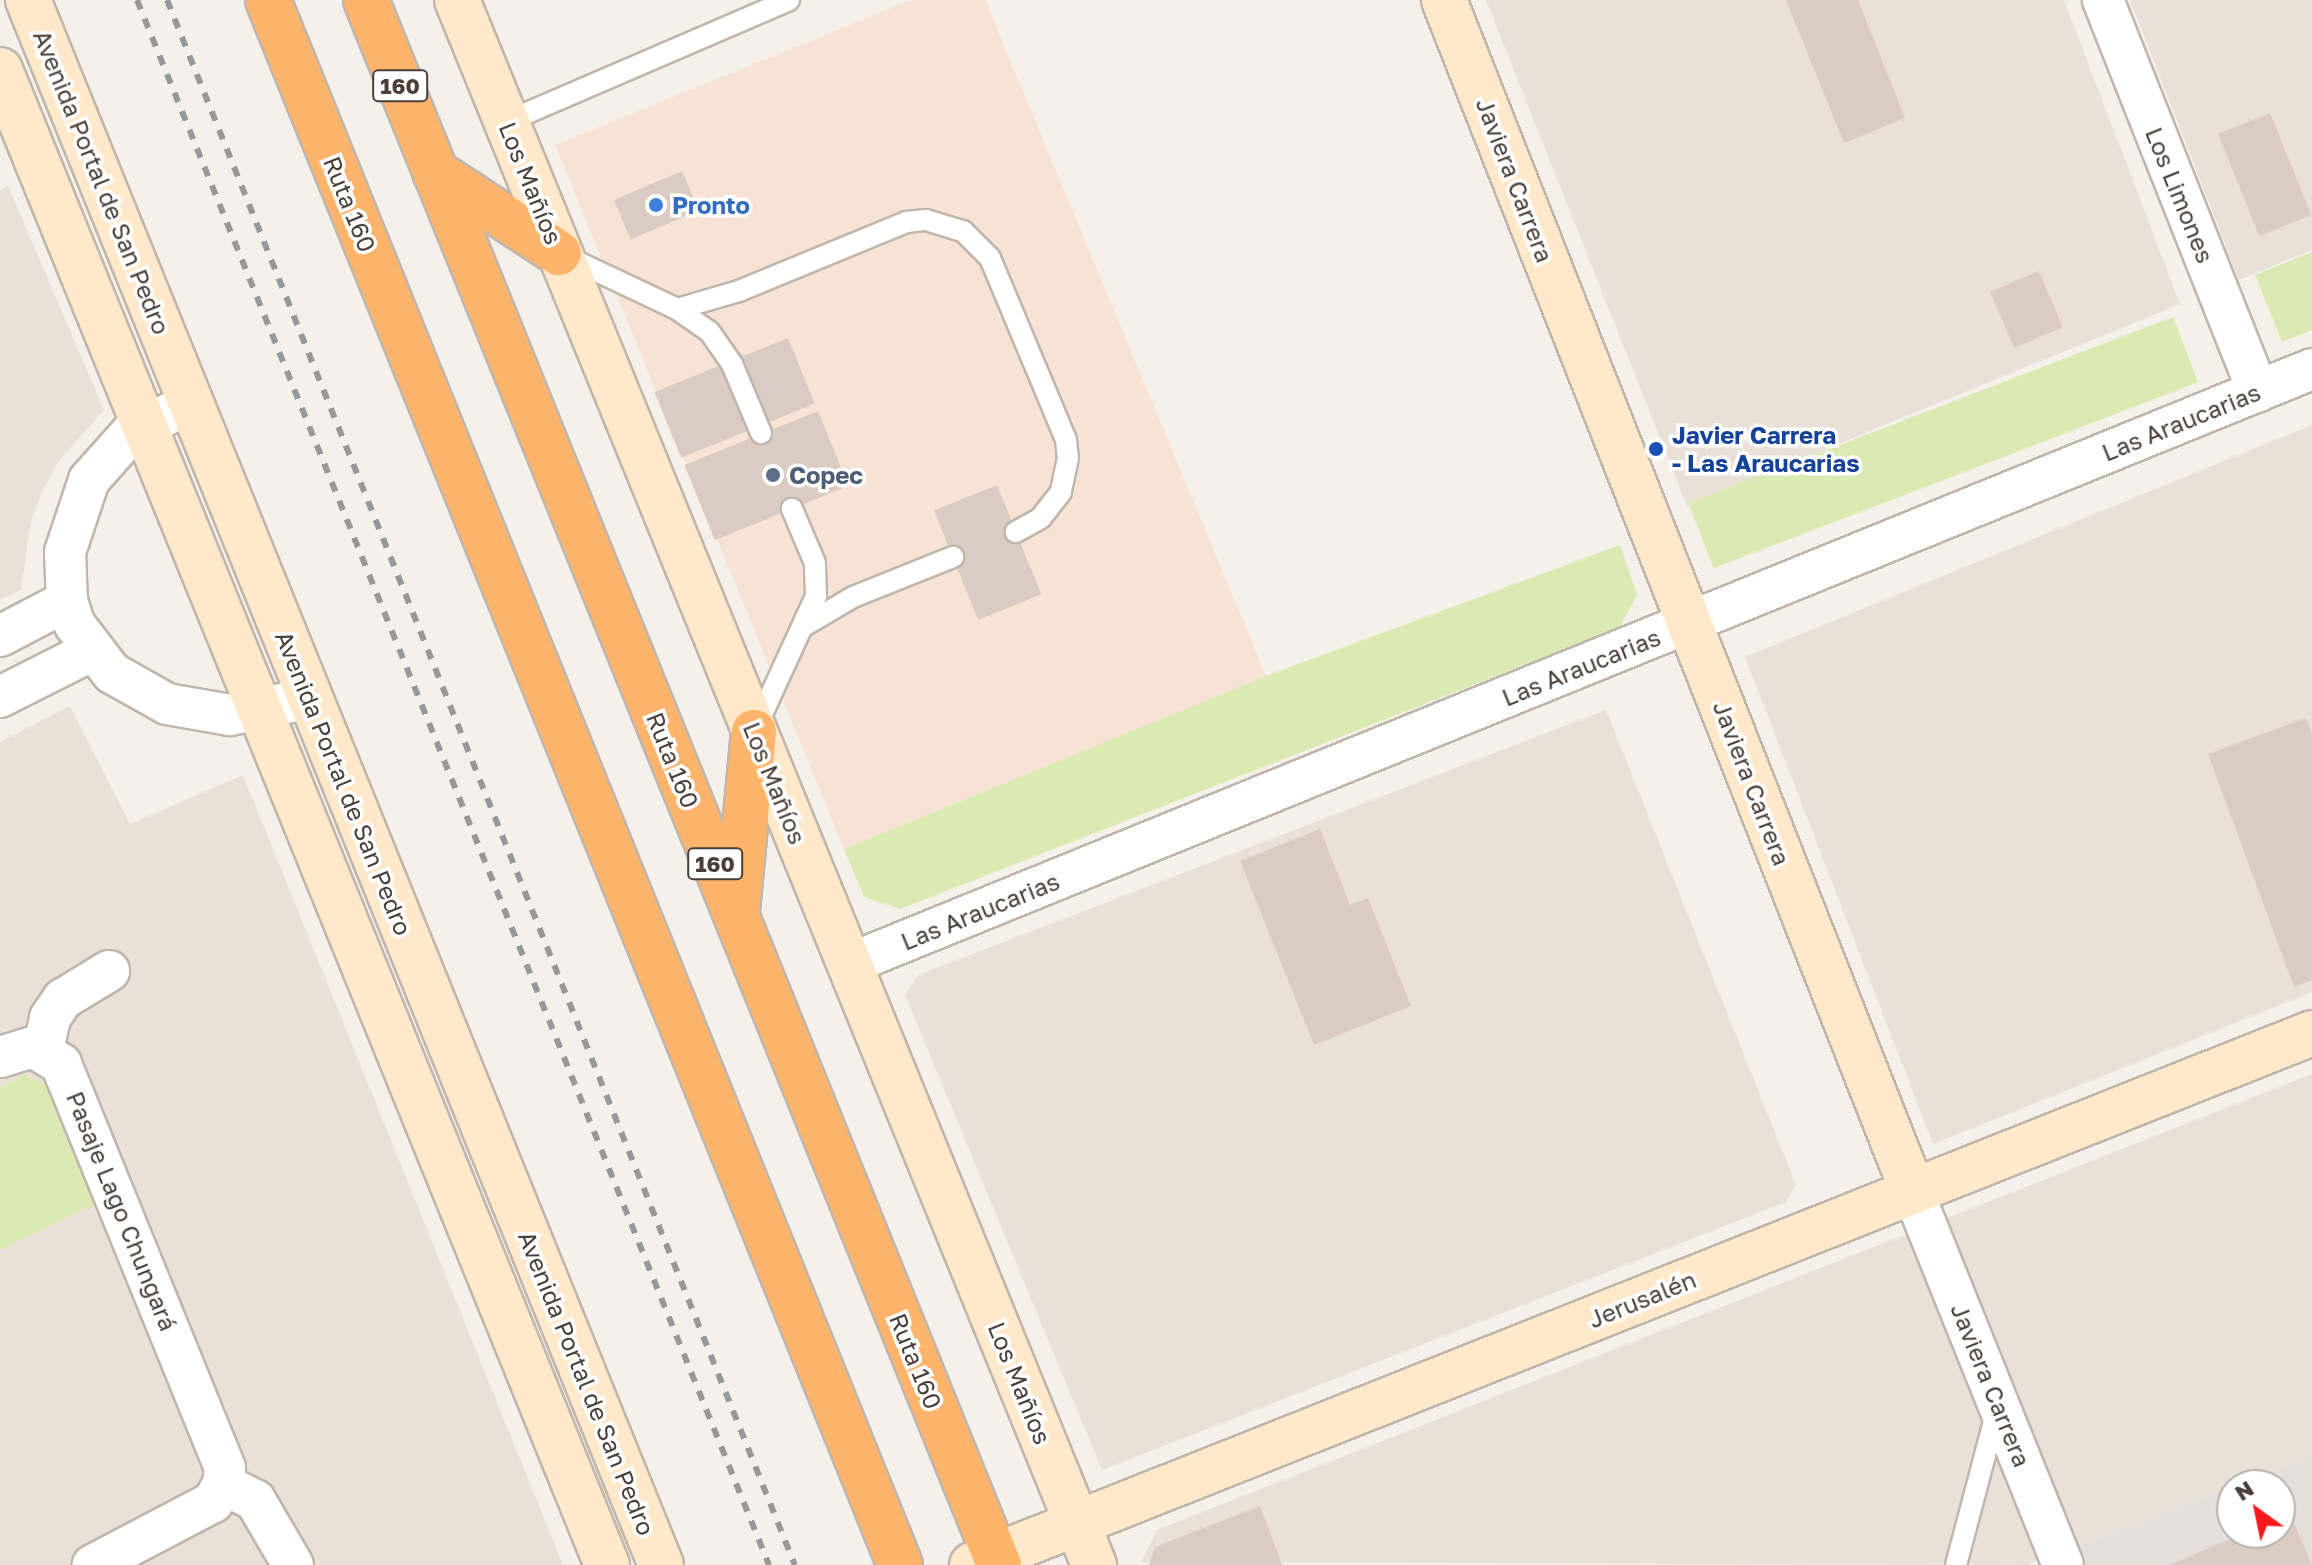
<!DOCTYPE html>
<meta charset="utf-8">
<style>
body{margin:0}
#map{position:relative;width:2312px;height:1565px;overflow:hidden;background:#f5f0ea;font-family:"Golos Text",sans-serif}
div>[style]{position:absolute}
.residential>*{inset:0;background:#e9e1d8}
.commercial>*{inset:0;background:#f7e3d5}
.industrial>*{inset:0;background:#e5dfdb}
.green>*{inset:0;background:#daeab2;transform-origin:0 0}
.building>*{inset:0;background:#daccc2;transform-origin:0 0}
.roads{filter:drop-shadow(2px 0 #c1b6ac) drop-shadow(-2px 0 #c1b6ac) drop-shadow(0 2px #c1b6ac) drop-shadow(0 -2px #c1b6ac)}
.lane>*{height:20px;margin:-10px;padding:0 10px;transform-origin:10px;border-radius:10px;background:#fff}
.street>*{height:40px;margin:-20px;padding:0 20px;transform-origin:20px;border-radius:20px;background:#fff}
.secondary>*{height:44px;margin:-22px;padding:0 22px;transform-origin:22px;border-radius:22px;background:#ffe9ca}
.highway>*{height:44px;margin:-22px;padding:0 22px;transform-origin:22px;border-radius:22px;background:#ffb46b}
.rail>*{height:6px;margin-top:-3px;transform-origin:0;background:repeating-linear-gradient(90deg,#989898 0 10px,transparent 0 20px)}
.dots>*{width:22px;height:22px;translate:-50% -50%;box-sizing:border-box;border:4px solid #fff;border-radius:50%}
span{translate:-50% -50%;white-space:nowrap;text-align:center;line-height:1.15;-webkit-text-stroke:7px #fff;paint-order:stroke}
.shield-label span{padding:2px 6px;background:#fff;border:2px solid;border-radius:6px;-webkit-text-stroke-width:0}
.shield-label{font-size:22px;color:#493f38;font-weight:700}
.street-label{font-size:24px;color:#493f38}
.shop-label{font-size:24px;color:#366cbe;font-weight:700}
.left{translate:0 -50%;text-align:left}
.transit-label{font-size:24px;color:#164399;font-weight:700}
.service-label{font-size:24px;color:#4e5e75;font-weight:700}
.north{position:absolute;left:2216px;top:1469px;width:80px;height:80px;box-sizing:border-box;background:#fff;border:2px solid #b6b2af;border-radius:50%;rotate:327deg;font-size:22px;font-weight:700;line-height:32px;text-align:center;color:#493f38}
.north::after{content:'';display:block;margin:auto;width:28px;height:36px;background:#fe181d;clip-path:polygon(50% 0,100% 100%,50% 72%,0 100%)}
</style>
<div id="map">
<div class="residential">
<div style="clip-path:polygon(1486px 0,2064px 0,2180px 304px,1687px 506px)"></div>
<div style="clip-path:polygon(2130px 0,2312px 0,2312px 250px,2239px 280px)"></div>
<div style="clip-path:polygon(8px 186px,104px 410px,58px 462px,42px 492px,30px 525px,21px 590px,0 600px,0 190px)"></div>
<div style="clip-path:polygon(2312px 425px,2312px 992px,1933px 1144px,1745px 657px)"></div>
<div style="clip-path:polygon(70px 706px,130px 824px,243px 775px,563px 1565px,0 1565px,0 742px)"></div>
<div style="clip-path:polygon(1606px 710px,1796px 1185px,1786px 1202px,1102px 1470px,905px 995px,918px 975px)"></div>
<div style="clip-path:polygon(2312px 1074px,2312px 1455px,2027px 1565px,1141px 1562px,1157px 1530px)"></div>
</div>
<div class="commercial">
<div style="clip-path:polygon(911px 0,985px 0,1266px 676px,844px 849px,555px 145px)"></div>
</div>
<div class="industrial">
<div style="clip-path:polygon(2312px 1455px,2312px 1565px,2082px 1565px,2074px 1547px,2232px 1486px,2232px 1533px,2280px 1533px,2280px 1485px,2234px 1485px)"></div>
</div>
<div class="green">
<div style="clip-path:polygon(2312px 252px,2312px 330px,2282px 342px,2255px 275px)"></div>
<div style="left:2173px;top:317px;width:70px;height:519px;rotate:69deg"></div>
<div style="clip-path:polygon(1620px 545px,1637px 595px,1619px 628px,900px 909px,864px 897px,844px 849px,1266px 676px)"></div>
<div style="clip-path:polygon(25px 1075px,48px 1086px,98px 1203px,0 1250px,0 1087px)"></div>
</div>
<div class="building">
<div style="clip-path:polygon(1786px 0,1858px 0,1905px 118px,1844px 143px)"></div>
<div style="left:2270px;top:113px;width:110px;height:56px;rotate:68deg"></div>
<div style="left:682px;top:171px;width:43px;height:74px;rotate:67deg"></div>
<div style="left:2039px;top:271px;width:61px;height:53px;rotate:67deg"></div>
<div style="left:788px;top:338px;width:71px;height:144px;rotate:68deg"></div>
<div style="left:818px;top:411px;width:81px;height:144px;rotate:68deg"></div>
<div style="left:997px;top:485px;width:118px;height:68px;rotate:68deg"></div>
<div style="clip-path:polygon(2306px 718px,2312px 733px,2312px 980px,2294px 987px,2208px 754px)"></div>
<div style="clip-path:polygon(1320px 829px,1350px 905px,1368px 898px,1411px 1006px,1314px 1045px,1240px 861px)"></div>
<div style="clip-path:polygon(1260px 1506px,1282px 1565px,1149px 1565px,1155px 1547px)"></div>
<div style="clip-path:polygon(2290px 1513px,2312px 1565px,2169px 1565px,2244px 1533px,2280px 1533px,2280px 1517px)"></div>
</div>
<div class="roads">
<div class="lane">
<div style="left:506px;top:122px;width:308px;rotate:-23.3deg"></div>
<div style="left:567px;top:257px;width:122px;rotate:25.3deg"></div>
<div style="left:677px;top:309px;width:39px;rotate:35deg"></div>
<div style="left:709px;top:331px;width:40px;rotate:55.1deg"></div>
<div style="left:732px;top:364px;width:75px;rotate:67.2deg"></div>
<div style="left:677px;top:309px;width:65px;rotate:-16.2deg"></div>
<div style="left:739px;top:291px;width:181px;rotate:-22.4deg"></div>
<div style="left:906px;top:222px;width:20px;rotate:-6deg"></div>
<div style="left:926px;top:220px;width:39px;rotate:17deg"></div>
<div style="left:963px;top:231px;width:38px;rotate:45deg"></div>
<div style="left:990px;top:258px;width:197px;rotate:67.3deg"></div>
<div style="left:1066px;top:440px;width:18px;rotate:84deg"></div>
<div style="left:1068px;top:458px;width:35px;rotate:102deg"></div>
<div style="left:1061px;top:492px;width:33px;rotate:128deg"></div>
<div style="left:1041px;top:518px;width:29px;rotate:151deg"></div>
<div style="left:804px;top:626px;width:57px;rotate:-30.6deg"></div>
<div style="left:853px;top:597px;width:108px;rotate:-21.8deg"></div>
<div style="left:757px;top:725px;width:142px;rotate:-65.4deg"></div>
<div style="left:816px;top:596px;width:33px;rotate:-92deg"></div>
<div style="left:815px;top:563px;width:59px;rotate:-113.1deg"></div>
<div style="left:1956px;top:1565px;width:160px;rotate:-75.2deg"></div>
</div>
<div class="street">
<div style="left:2103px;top:0;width:421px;rotate:68.4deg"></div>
<div style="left:192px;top:402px;width:68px;rotate:153.1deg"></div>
<div style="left:131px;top:433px;width:63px;rotate:131.8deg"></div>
<div style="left:89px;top:480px;width:76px;rotate:108.4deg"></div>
<div style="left:65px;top:552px;width:49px;rotate:87.7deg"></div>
<div style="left:67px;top:601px;width:25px;rotate:72deg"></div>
<div style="left:75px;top:625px;width:61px;rotate:52.4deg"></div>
<div style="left:112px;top:673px;width:63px;rotate:29.4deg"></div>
<div style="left:167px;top:704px;width:64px;rotate:9.9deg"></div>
<div style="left:230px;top:715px;width:81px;rotate:-12.1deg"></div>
<div style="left:0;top:636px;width:76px;rotate:-27.6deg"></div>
<div style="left:0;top:697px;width:102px;rotate:-26.8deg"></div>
<div style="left:849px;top:964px;width:1579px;rotate:-22.13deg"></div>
<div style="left:43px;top:1049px;width:32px;rotate:-77deg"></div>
<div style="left:50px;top:1018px;width:23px;rotate:-56deg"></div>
<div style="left:63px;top:999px;width:54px;rotate:-31.3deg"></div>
<div style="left:0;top:1057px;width:34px;rotate:-17deg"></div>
<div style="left:33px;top:1047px;width:33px;rotate:31deg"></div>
<div style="left:61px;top:1064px;width:436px;rotate:67.9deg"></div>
<div style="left:225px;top:1468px;width:16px;rotate:97deg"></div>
<div style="left:223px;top:1484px;width:21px;rotate:119deg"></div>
<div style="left:213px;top:1502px;width:136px;rotate:152.3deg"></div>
<div style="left:1913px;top:1192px;width:402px;rotate:68.1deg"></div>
<div style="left:223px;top:1484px;width:36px;rotate:27deg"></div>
<div style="left:255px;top:1500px;width:75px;rotate:59.7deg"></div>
</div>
<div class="secondary">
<div style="left:28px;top:0;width:1688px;rotate:67.98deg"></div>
<div style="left:457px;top:0;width:1690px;rotate:67.85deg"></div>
<div style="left:1444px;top:0;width:1281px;rotate:68.52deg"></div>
<div style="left:0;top:70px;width:1614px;rotate:67.9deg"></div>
<div style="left:972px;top:1565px;width:1442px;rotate:-21.65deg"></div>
</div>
<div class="highway">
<div style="left:268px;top:0;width:1688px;rotate:68.01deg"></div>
<div style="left:366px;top:0;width:1688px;rotate:67.98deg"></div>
<div style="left:435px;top:172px;width:148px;rotate:33.2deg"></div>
<div style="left:737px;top:911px;width:180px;rotate:-84.6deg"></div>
</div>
</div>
<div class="rail">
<div style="left:137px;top:0;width:1688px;rotate:68.01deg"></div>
<div style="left:167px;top:0;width:1686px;rotate:68.14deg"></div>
</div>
<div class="dots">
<div style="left:656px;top:205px;background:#3f7fe0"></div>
<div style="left:1656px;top:449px;background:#1a4fb4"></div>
<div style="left:773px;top:475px;background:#5c6f8a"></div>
</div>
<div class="shield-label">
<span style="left:400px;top:86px">160</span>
<span style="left:715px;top:864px">160</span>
</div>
<div class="street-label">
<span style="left:1515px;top:180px;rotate:69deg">Javiera Carrera</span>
<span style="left:102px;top:182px;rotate:68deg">Avenida Portal de San Pedro</span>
<span style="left:531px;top:183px;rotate:68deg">Los Mañíos</span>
<span style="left:2180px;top:195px;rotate:68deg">Los Limones</span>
<span style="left:350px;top:204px;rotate:68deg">Ruta 160</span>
<span style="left:2181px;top:422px;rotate:-22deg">Las Araucarias</span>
<span style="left:1581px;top:667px;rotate:-22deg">Las Araucarias</span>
<span style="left:673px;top:760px;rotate:68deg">Ruta 160</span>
<span style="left:344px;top:783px;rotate:68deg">Avenida Portal de San Pedro</span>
<span style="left:775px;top:783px;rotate:68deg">Los Mañíos</span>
<span style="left:1752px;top:783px;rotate:69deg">Javiera Carrera</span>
<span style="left:980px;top:911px;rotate:-22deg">Las Araucarias</span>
<span style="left:122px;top:1211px;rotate:68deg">Pasaje Lago Chungará</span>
<span style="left:1642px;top:1299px;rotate:-22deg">Jerusalén</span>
<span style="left:916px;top:1361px;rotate:68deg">Ruta 160</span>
<span style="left:587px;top:1383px;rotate:68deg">Avenida Portal de San Pedro</span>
<span style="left:1020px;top:1383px;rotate:68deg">Los Mañíos</span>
<span style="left:1991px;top:1385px;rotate:68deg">Javiera Carrera</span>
</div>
<div class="shop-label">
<span class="left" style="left:672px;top:205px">Pronto</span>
</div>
<div class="transit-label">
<span class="left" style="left:1672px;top:449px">Javier Carrera<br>- Las Araucarias</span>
</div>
<div class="service-label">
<span class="left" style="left:789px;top:475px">Copec</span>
</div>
<div class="north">N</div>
</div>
